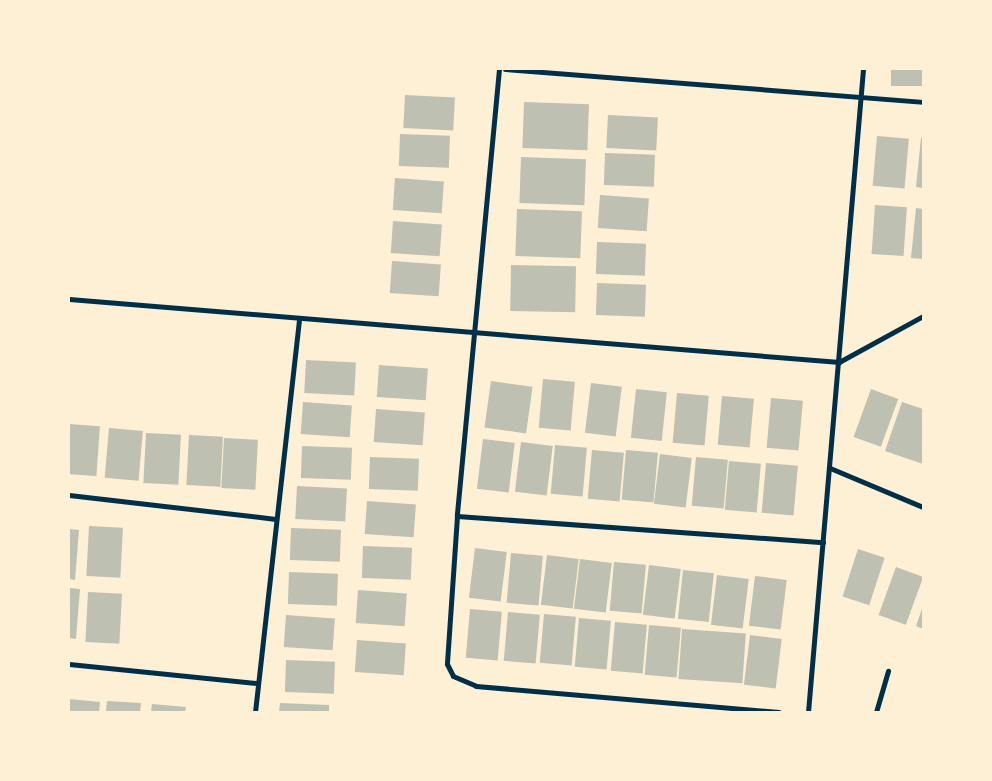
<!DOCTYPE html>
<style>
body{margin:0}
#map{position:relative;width:992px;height:781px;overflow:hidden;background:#fdf0d5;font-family:Inter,sans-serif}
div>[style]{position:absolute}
.building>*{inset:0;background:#bec0b2;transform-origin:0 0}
.minor>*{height:5px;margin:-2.5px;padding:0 2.5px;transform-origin:2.5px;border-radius:2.5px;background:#003049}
span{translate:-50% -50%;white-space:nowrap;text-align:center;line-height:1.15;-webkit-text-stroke:4.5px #fdf0d5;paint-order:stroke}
.frame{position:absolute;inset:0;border:70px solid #fdf0d5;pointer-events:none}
</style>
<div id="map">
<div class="building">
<div style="left:891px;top:69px;width:32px;height:17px"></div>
<div style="left:405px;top:95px;width:50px;height:33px;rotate:3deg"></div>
<div style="left:524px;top:102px;width:65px;height:46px;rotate:2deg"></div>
<div style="left:608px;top:115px;width:50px;height:33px;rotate:3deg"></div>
<div style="left:400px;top:134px;width:50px;height:32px;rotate:2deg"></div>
<div style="left:877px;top:136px;width:32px;height:50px;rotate:5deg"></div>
<div style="clip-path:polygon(921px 138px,923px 138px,923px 188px,916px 187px)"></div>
<div style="left:605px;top:153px;width:50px;height:32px;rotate:2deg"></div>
<div style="left:521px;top:157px;width:65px;height:46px;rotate:2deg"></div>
<div style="left:395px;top:178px;width:49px;height:32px;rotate:4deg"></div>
<div style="left:600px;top:195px;width:49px;height:33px;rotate:4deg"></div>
<div style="left:875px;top:205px;width:32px;height:49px;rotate:4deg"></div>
<div style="clip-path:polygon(916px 208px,923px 209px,923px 259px,911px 258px)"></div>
<div style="left:517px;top:209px;width:65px;height:47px;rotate:2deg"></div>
<div style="left:393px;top:221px;width:49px;height:32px;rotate:4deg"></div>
<div style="left:597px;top:242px;width:49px;height:32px;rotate:2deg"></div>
<div style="left:392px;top:261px;width:49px;height:32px;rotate:4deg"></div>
<div style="left:511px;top:265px;width:65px;height:46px;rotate:1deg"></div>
<div style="left:597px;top:283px;width:49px;height:32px;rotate:2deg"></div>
<div style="left:306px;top:360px;width:50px;height:33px;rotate:3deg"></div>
<div style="left:379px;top:365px;width:49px;height:32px;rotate:4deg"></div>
<div style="left:543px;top:379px;width:32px;height:49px;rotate:5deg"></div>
<div style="left:491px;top:381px;width:42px;height:47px;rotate:8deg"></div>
<div style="left:591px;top:383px;width:31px;height:50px;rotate:7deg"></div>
<div style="left:636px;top:389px;width:31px;height:49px;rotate:6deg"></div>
<div style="left:871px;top:389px;width:29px;height:51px;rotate:20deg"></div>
<div style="left:677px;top:393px;width:32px;height:50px;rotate:5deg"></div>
<div style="left:722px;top:396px;width:32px;height:49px;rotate:5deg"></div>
<div style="left:771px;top:398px;width:32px;height:50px;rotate:5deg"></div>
<div style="left:303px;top:402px;width:49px;height:32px;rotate:4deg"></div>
<div style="clip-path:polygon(902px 402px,923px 409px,923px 464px,885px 451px)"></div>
<div style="left:376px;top:409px;width:49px;height:33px;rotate:4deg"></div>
<div style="left:69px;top:424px;width:31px;height:50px;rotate:4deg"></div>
<div style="left:109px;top:428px;width:34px;height:50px;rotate:5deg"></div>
<div style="left:146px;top:433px;width:35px;height:50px;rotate:3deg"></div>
<div style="left:189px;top:435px;width:34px;height:50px;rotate:3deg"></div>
<div style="left:224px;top:438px;width:34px;height:50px;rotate:3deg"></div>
<div style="left:483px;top:439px;width:32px;height:50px;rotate:7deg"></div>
<div style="left:521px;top:442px;width:32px;height:50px;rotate:7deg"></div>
<div style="left:555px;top:445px;width:32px;height:49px;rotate:5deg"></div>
<div style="left:302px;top:446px;width:50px;height:32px;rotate:2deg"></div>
<div style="left:592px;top:450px;width:32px;height:49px;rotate:5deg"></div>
<div style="left:626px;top:450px;width:32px;height:50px;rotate:5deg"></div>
<div style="left:660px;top:454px;width:32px;height:50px;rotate:7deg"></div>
<div style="left:370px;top:457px;width:49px;height:32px;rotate:2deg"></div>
<div style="left:696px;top:457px;width:32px;height:49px;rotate:5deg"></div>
<div style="left:729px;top:461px;width:32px;height:49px;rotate:5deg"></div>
<div style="left:766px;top:463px;width:32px;height:50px;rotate:5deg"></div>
<div style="left:297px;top:486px;width:50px;height:33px;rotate:3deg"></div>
<div style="left:367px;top:501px;width:49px;height:33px;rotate:4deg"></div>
<div style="left:89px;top:526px;width:34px;height:50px;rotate:3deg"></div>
<div style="left:291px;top:528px;width:50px;height:32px;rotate:2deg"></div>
<div style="clip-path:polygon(69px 529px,79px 530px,75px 580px,69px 579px)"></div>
<div style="left:363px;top:546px;width:49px;height:32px;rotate:2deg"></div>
<div style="left:475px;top:548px;width:32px;height:50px;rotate:7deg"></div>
<div style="left:858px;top:549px;width:28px;height:50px;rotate:18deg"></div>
<div style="left:511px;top:553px;width:32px;height:50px;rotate:5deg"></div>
<div style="left:547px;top:555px;width:32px;height:50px;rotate:7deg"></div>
<div style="left:580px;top:559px;width:32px;height:50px;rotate:7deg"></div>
<div style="left:614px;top:562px;width:32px;height:49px;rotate:5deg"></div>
<div style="left:649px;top:565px;width:32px;height:50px;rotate:7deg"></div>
<div style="left:896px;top:567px;width:29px;height:51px;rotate:20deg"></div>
<div style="left:683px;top:570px;width:31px;height:49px;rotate:6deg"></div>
<div style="left:289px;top:572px;width:49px;height:32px;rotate:2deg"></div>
<div style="left:717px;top:575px;width:32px;height:50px;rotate:7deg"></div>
<div style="left:755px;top:576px;width:32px;height:50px;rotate:7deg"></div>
<div style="clip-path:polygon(69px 588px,80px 589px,76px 639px,69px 638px)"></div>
<div style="left:358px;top:590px;width:49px;height:33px;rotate:4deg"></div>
<div style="left:88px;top:592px;width:34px;height:50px;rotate:3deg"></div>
<div style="clip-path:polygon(923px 606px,923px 629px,916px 626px)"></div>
<div style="left:470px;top:609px;width:32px;height:49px;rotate:5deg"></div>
<div style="left:508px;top:612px;width:32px;height:49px;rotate:5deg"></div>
<div style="left:544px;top:614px;width:32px;height:49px;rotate:5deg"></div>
<div style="left:286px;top:615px;width:49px;height:32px;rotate:4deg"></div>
<div style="left:579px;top:618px;width:32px;height:49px;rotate:5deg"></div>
<div style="left:615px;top:622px;width:32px;height:49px;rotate:5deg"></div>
<div style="left:649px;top:625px;width:32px;height:50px;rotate:5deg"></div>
<div style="left:682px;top:629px;width:64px;height:50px;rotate:4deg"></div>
<div style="left:750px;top:635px;width:32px;height:50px;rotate:7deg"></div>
<div style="left:357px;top:640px;width:49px;height:32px;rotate:4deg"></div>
<div style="left:286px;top:660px;width:49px;height:32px;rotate:2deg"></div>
<div style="clip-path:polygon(69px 699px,100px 702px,99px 712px,69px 712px)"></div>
<div style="clip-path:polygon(107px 701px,141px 703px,140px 712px,106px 712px)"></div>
<div style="clip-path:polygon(280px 703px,329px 705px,329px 712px,279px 712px)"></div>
<div style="clip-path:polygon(152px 704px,186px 707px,185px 712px,151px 712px)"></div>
</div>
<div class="minor">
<div style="left:499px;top:69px;width:449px;rotate:95.4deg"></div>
<div style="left:457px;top:516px;width:148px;rotate:93.9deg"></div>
<div style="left:447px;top:664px;width:13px;rotate:63deg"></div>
<div style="left:453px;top:676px;width:25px;rotate:23deg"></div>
<div style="left:476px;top:686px;width:304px;rotate:4.9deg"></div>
<div style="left:505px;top:69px;width:419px;rotate:4.5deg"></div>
<div style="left:69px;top:299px;width:773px;rotate:4.68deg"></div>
<div style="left:839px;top:362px;width:96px;rotate:-28.7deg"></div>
<div style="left:830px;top:468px;width:101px;rotate:22.8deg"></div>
<div style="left:69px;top:495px;width:208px;rotate:6.6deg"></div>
<div style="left:457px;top:516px;width:367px;rotate:4.1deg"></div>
<div style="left:69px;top:664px;width:189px;rotate:5.8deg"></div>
<div style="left:255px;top:712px;width:396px;rotate:-83.6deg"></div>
<div style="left:808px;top:712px;width:645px;rotate:-85.11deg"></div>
<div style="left:876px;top:712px;width:43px;rotate:-73.7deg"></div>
</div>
<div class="frame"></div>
</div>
